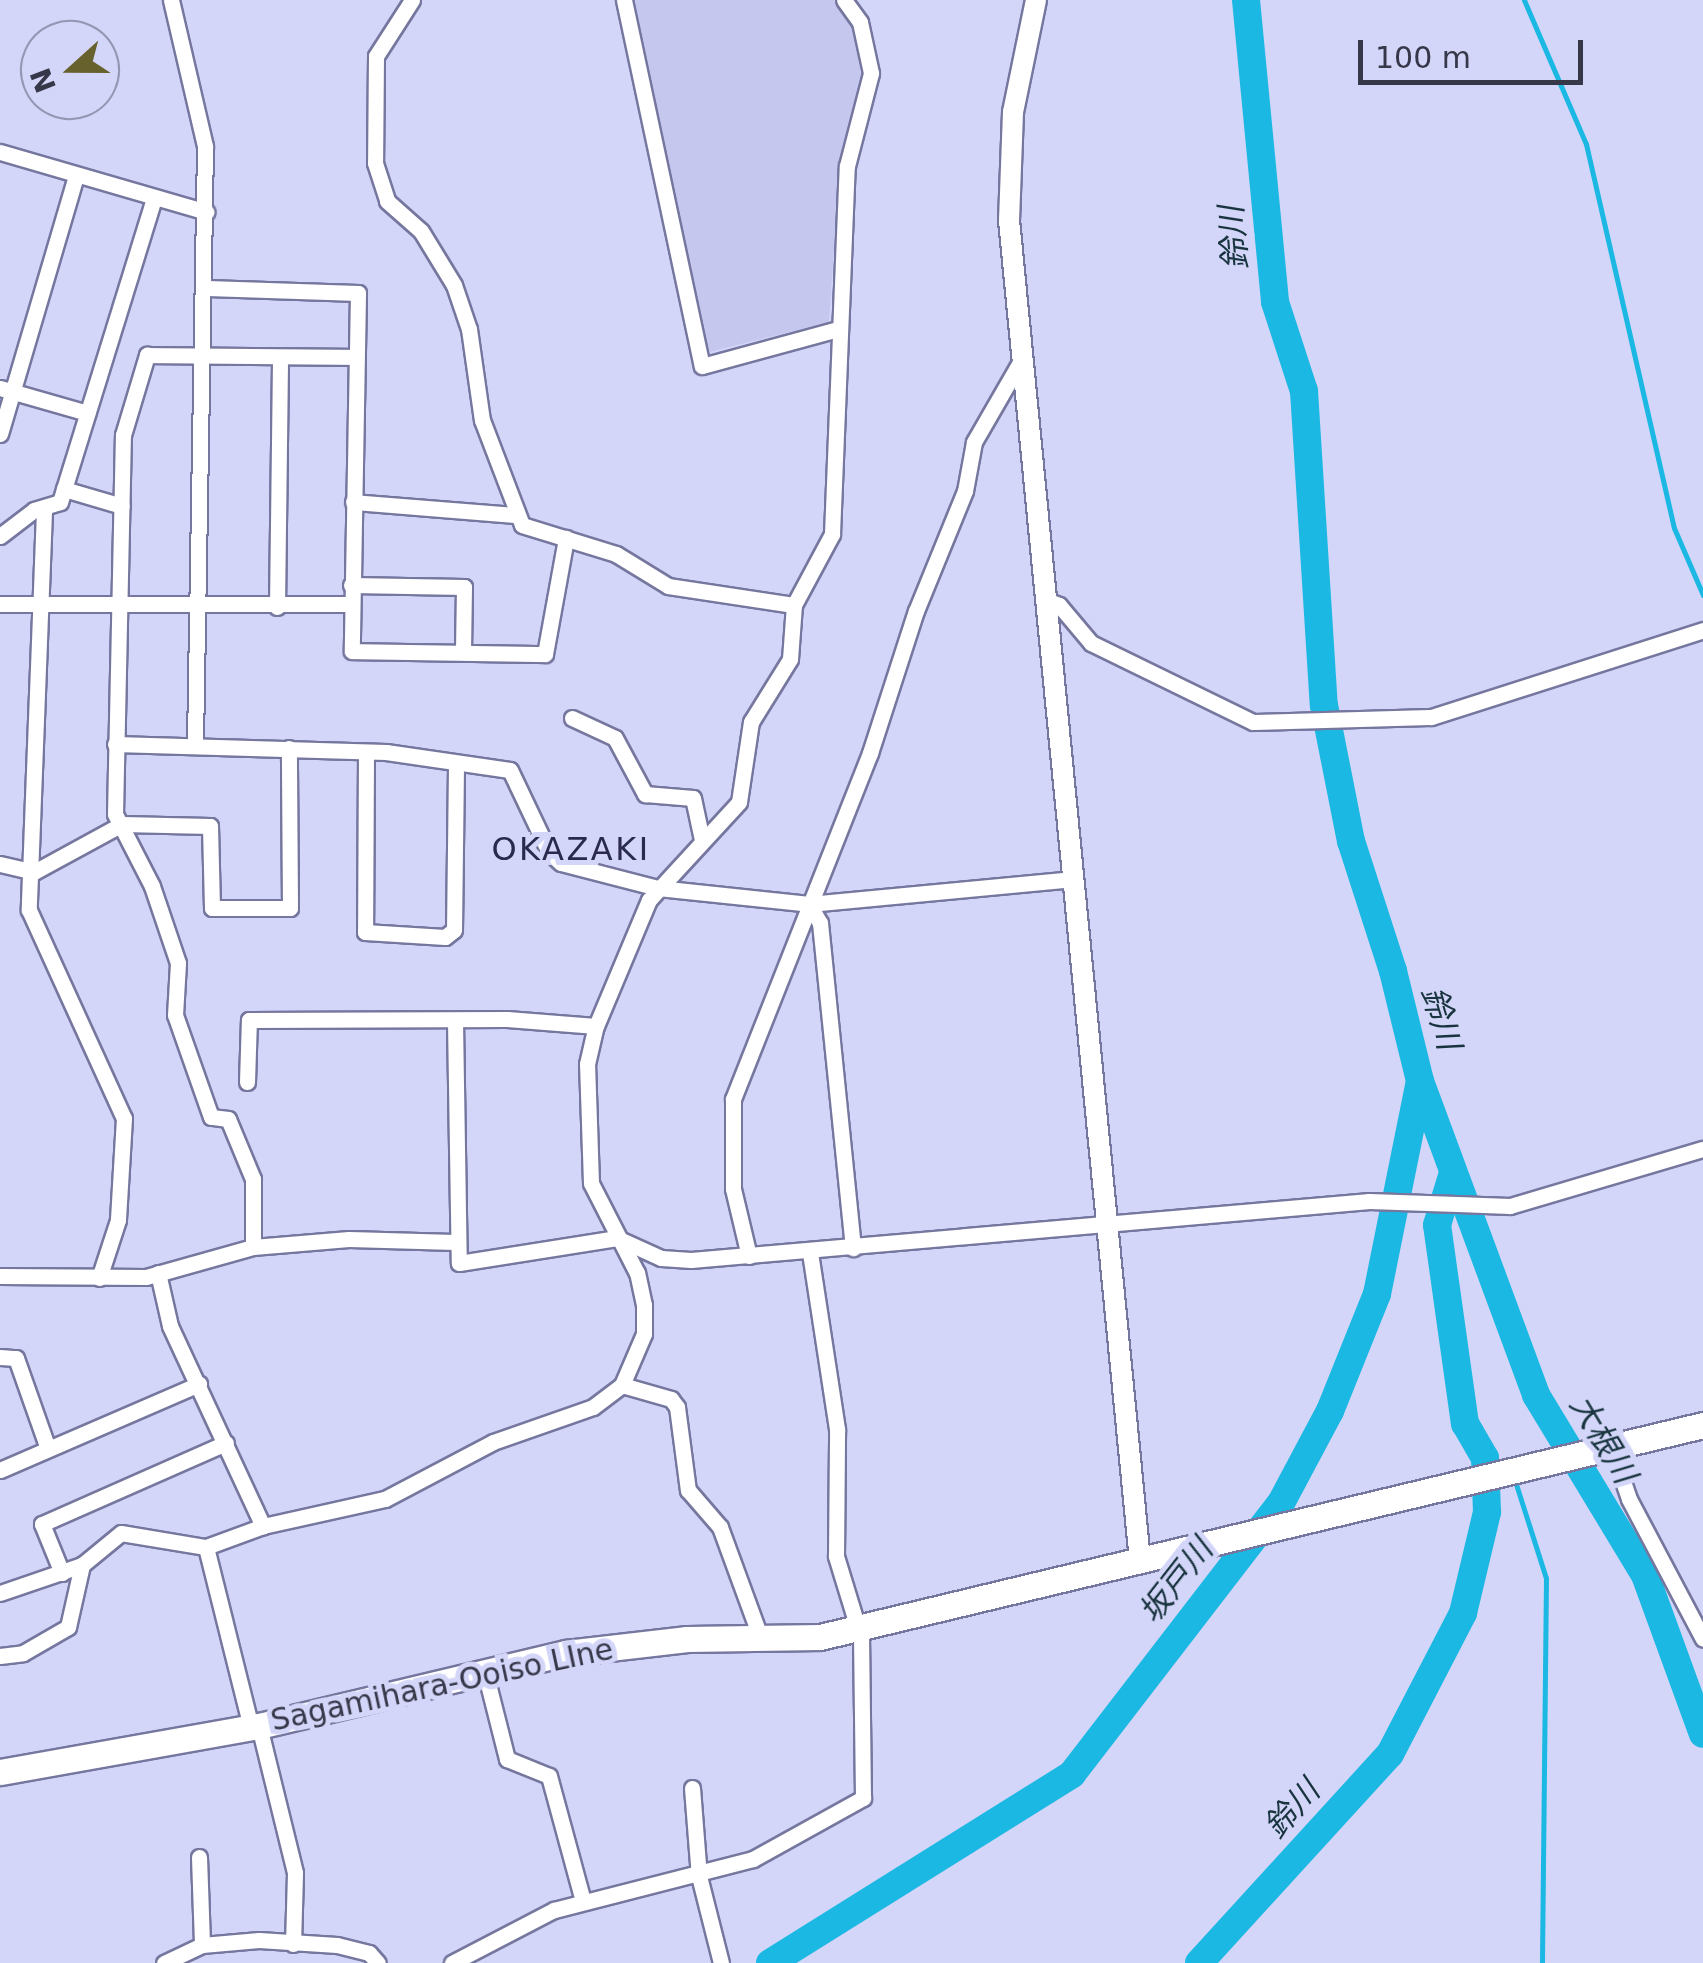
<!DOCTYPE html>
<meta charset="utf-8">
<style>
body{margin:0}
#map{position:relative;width:1703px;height:1963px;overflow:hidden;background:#d3d5f9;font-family:"DejaVu Sans","Noto Sans JP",sans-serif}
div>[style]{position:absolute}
.built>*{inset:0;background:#c5c7ef}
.stream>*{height:5px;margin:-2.5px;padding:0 2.5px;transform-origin:2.5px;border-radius:2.5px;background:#1ab8e2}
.river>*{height:28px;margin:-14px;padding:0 14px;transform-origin:14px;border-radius:14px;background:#1ab8e2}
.roads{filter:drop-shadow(2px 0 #76779f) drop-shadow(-2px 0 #76779f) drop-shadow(0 2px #76779f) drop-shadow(0 -2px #76779f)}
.minor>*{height:15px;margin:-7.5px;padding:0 7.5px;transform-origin:7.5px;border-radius:7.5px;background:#fff}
.tertiary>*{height:20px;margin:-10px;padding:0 10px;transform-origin:10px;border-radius:10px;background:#fff}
.primary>*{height:25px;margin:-12.5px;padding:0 12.5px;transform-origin:12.5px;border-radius:12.5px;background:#fff}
span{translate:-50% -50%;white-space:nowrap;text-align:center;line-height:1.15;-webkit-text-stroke:10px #d3d5f9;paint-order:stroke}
.street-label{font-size:30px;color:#363748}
.water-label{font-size:32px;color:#18343e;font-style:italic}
.neighbourhood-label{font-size:32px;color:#2a2a4c;letter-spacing:2.5px}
.north{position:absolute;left:20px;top:20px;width:100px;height:100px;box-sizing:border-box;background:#d3d5f9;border:2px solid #9496b2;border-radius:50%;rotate:249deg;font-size:28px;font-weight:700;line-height:40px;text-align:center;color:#363748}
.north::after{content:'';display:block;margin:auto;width:35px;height:45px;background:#67612d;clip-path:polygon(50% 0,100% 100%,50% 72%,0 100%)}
.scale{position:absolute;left:1358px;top:40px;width:225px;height:45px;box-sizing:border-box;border:5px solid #363748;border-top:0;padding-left:12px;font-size:30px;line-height:35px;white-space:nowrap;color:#363748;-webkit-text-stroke:8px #d3d5f9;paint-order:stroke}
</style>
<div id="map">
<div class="built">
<div style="clip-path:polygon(627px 0,836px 0,855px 25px,861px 76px,840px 160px,829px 322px,709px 352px)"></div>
</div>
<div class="stream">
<div style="left:1524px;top:0;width:157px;rotate:66.7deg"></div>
<div style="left:1586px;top:144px;width:394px;rotate:77.1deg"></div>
<div style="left:1674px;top:528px;width:73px;rotate:66.6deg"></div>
<div style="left:1485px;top:1458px;width:21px;rotate:14deg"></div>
<div style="left:1515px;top:1481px;width:102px;rotate:72.3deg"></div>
<div style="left:1546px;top:1578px;width:385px;rotate:90.6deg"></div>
</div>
<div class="river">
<div style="left:1246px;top:0;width:303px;rotate:84.5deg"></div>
<div style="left:1275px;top:302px;width:94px;rotate:72deg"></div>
<div style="left:1304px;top:391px;width:315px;rotate:86.4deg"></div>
<div style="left:1324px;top:705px;width:139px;rotate:78.8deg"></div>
<div style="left:1351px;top:841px;width:137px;rotate:72.1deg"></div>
<div style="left:1393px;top:971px;width:113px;rotate:76.2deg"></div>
<div style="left:1420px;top:1081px;width:335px;rotate:69.7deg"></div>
<div style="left:1536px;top:1395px;width:210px;rotate:58.8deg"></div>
<div style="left:1645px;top:1575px;width:169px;rotate:70deg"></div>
<div style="left:770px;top:1963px;width:356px;rotate:-32deg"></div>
<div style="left:1072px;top:1774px;width:342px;rotate:-52.4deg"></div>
<div style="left:1281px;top:1503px;width:104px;rotate:-62deg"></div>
<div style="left:1330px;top:1411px;width:126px;rotate:-68.1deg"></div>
<div style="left:1377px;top:1294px;width:217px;rotate:-78.6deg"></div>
<div style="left:1199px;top:1963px;width:283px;rotate:-47.6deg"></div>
<div style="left:1390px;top:1754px;width:159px;rotate:-62.6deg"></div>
<div style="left:1463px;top:1613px;width:104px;rotate:-76.6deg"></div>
<div style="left:1487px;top:1512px;width:54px;rotate:-92.1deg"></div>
<div style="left:1485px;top:1458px;width:39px;rotate:-120deg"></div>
<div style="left:1465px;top:1424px;width:201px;rotate:-98deg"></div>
<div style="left:1437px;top:1225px;width:51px;rotate:-73deg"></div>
</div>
<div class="roads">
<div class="minor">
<div style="left:171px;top:0;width:150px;rotate:76.9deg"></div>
<div style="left:205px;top:146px;width:599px;rotate:90.96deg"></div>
<div style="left:412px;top:0;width:67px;rotate:122.7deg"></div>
<div style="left:376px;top:56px;width:107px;rotate:90.5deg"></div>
<div style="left:375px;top:163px;width:40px;rotate:72deg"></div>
<div style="left:387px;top:201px;width:45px;rotate:41.4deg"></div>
<div style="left:421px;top:231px;width:63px;rotate:58.6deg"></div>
<div style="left:454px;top:285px;width:46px;rotate:71.2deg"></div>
<div style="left:469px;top:329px;width:92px;rotate:81.9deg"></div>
<div style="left:482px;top:420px;width:112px;rotate:69.1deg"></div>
<div style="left:522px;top:525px;width:98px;rotate:17.1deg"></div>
<div style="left:616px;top:554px;width:61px;rotate:31.6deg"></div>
<div style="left:668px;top:586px;width:127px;rotate:8.6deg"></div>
<div style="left:624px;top:0;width:374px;rotate:78deg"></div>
<div style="left:702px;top:366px;width:141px;rotate:-15.2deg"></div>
<div style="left:0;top:152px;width:215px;rotate:16.2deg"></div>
<div style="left:207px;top:288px;width:151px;rotate:1.9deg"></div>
<div style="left:358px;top:293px;width:358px;rotate:91deg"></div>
<div style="left:352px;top:651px;width:193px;rotate:0.9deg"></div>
<div style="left:545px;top:654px;width:118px;rotate:-79.7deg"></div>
<div style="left:0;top:388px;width:91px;rotate:16deg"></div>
<div style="left:0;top:434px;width:269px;rotate:-73.6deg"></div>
<div style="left:64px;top:489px;width:60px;rotate:16.3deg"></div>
<div style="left:353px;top:502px;width:164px;rotate:4.6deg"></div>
<div style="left:44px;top:511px;width:399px;rotate:92.2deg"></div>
<div style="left:29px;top:910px;width:229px;rotate:65.5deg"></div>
<div style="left:124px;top:1118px;width:102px;rotate:93.4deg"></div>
<div style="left:118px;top:1220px;width:61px;rotate:108.1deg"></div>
<div style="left:0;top:536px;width:43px;rotate:-37.4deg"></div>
<div style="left:34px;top:510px;width:27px;rotate:-17deg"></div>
<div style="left:60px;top:502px;width:318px;rotate:-72.8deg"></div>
<div style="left:351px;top:585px;width:113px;rotate:1deg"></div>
<div style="left:464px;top:587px;width:65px;rotate:90.9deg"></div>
<div style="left:1046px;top:600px;width:14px;rotate:21deg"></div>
<div style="left:1059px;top:605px;width:50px;rotate:49.9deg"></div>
<div style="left:1091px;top:643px;width:180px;rotate:26deg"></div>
<div style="left:1253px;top:722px;width:178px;rotate:-1.6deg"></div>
<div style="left:1431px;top:717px;width:286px;rotate:-17.7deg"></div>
<div style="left:0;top:604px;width:351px"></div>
<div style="left:277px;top:607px;width:249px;rotate:-89.3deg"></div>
<div style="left:572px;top:718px;width:47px;rotate:24.9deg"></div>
<div style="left:615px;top:738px;width:64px;rotate:61.8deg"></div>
<div style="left:645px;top:794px;width:48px;rotate:4.8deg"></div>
<div style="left:693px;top:798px;width:43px;rotate:77.9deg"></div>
<div style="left:115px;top:744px;width:271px;rotate:1.7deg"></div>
<div style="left:386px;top:752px;width:125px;rotate:8.3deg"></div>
<div style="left:510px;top:770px;width:91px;rotate:64.6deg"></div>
<div style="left:549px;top:852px;width:16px;rotate:43deg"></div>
<div style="left:561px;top:863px;width:100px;rotate:14.5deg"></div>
<div style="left:658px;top:888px;width:152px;rotate:6deg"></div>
<div style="left:809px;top:904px;width:266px;rotate:-5.4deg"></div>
<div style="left:366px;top:755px;width:177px;rotate:90.3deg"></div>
<div style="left:365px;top:932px;width:80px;rotate:3.6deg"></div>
<div style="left:445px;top:937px;width:11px;rotate:-38deg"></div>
<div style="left:454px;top:930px;width:165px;rotate:-89.3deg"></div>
<div style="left:0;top:864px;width:35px;rotate:13deg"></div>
<div style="left:34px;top:872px;width:100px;rotate:-28.6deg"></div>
<div style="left:122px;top:824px;width:88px;rotate:1.3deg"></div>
<div style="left:210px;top:826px;width:82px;rotate:88.6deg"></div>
<div style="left:212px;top:908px;width:78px"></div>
<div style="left:290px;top:908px;width:160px;rotate:-90.4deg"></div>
<div style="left:809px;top:904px;width:22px;rotate:60deg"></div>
<div style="left:820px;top:923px;width:327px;rotate:84.2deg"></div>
<div style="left:455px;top:1021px;width:242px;rotate:89.1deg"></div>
<div style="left:459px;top:1263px;width:160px;rotate:-9deg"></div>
<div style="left:617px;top:1238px;width:48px;rotate:24.4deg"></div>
<div style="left:661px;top:1258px;width:30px;rotate:4deg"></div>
<div style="left:691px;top:1260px;width:681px;rotate:-4.97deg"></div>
<div style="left:1369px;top:1201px;width:141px;rotate:2deg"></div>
<div style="left:1510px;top:1206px;width:201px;rotate:-16.5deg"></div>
<div style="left:247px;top:1082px;width:62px;rotate:-88.2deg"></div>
<div style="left:249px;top:1020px;width:258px;rotate:-0.2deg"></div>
<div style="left:507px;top:1019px;width:89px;rotate:4.5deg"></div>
<div style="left:253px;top:1247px;width:68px;rotate:-90deg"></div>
<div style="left:253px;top:1179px;width:65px;rotate:-112.6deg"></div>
<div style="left:228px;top:1119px;width:17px;rotate:-173deg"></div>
<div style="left:211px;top:1117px;width:108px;rotate:-109.4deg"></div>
<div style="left:175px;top:1015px;width:52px;rotate:-86.7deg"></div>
<div style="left:178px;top:963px;width:81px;rotate:-108.7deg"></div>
<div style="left:152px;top:886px;width:81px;rotate:-117.2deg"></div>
<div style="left:115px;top:814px;width:379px;rotate:-88.8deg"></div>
<div style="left:123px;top:435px;width:84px;rotate:-73.3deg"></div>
<div style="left:147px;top:355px;width:209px;rotate:0.5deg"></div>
<div style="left:749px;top:1256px;width:69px;rotate:-103.4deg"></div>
<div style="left:733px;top:1189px;width:90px;rotate:-90deg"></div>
<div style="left:733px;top:1099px;width:372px;rotate:-68.4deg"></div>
<div style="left:870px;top:753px;width:149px;rotate:-72.1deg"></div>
<div style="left:916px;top:611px;width:130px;rotate:-67.8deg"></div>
<div style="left:965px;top:491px;width:50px;rotate:-79.6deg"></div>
<div style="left:974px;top:442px;width:96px;rotate:-60deg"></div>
<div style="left:158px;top:1273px;width:54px;rotate:77.2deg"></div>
<div style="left:170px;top:1326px;width:221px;rotate:65.1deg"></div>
<div style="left:0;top:1276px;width:146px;rotate:0.4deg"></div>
<div style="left:146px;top:1277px;width:111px;rotate:-15.7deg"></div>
<div style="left:253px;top:1247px;width:96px;rotate:-4.8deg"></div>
<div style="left:349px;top:1239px;width:106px;rotate:1.6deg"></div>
<div style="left:0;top:1357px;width:16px;rotate:4deg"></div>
<div style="left:16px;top:1358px;width:96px;rotate:70.6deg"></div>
<div style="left:622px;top:1385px;width:51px;rotate:15.9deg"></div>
<div style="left:671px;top:1399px;width:10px;rotate:53deg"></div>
<div style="left:677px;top:1407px;width:84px;rotate:82.5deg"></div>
<div style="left:688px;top:1490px;width:49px;rotate:49.1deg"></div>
<div style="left:720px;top:1527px;width:119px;rotate:69.9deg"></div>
<div style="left:1612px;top:1449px;width:53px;rotate:71.2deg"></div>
<div style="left:1629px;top:1499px;width:158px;rotate:62.1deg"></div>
<div style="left:0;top:1470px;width:217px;rotate:-23.4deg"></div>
<div style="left:206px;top:1547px;width:186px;rotate:76deg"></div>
<div style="left:62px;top:1573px;width:53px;rotate:-112.2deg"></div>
<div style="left:42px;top:1524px;width:201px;rotate:-23.8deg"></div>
<div style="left:0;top:1593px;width:87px;rotate:-18.9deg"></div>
<div style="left:82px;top:1565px;width:50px;rotate:-39.4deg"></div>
<div style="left:121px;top:1533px;width:86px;rotate:9.4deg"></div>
<div style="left:206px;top:1547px;width:61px;rotate:-20.2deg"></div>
<div style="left:263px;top:1526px;width:125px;rotate:-12.5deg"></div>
<div style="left:385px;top:1499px;width:122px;rotate:-27.8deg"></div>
<div style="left:493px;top:1442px;width:106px;rotate:-19.3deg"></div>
<div style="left:593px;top:1407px;width:36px;rotate:-37deg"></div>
<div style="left:622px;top:1385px;width:56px;rotate:-66.7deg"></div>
<div style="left:644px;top:1334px;width:29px;rotate:-90deg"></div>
<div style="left:644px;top:1305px;width:33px;rotate:-102deg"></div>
<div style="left:637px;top:1273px;width:101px;rotate:-117.1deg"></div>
<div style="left:591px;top:1183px;width:119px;rotate:-91.9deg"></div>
<div style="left:587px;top:1064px;width:39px;rotate:-77deg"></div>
<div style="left:596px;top:1026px;width:137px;rotate:-67.2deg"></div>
<div style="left:649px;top:900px;width:133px;rotate:-47.4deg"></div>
<div style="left:739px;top:802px;width:81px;rotate:-81.5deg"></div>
<div style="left:751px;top:722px;width:74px;rotate:-58.2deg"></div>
<div style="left:790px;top:659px;width:54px;rotate:-85.8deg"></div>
<div style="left:794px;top:605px;width:81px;rotate:-61.8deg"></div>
<div style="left:832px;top:534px;width:368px;rotate:-87.7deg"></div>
<div style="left:847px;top:166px;width:96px;rotate:-75.5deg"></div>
<div style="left:871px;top:73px;width:52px;rotate:-102.2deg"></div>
<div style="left:860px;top:22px;width:27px;rotate:-126deg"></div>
<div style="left:0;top:1656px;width:23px;rotate:-7deg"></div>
<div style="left:23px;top:1653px;width:52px;rotate:-30deg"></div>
<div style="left:68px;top:1627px;width:64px;rotate:-77.3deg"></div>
<div style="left:485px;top:1672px;width:90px;rotate:75.8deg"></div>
<div style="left:507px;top:1759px;width:45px;rotate:22deg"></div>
<div style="left:549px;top:1776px;width:130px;rotate:74.8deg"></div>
<div style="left:259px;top:1726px;width:151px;rotate:76.2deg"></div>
<div style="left:295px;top:1873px;width:71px;rotate:91.6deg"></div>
<div style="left:692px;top:1788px;width:88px;rotate:85.5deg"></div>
<div style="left:699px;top:1876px;width:90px;rotate:75.8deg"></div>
<div style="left:199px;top:1857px;width:88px;rotate:88deg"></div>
<div style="left:164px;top:1963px;width:42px;rotate:-25.3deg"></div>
<div style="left:202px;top:1945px;width:57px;rotate:-5deg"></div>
<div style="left:259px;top:1940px;width:78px;rotate:3.7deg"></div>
<div style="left:337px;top:1945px;width:33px;rotate:14deg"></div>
<div style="left:369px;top:1953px;width:13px;rotate:48deg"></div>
<div style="left:452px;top:1963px;width:115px;rotate:-27.5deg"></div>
<div style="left:554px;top:1910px;width:205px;rotate:-14.4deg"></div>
<div style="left:753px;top:1859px;width:126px;rotate:-29deg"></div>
<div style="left:863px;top:1798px;width:160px;rotate:-90.7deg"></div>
<div style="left:861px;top:1638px;width:86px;rotate:-107deg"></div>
<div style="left:836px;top:1556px;width:127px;rotate:-89.5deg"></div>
<div style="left:837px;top:1429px;width:179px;rotate:-98.7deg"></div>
</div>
<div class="tertiary">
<div style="left:1036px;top:0;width:114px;rotate:101.6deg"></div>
<div style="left:1013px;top:112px;width:108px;rotate:92.1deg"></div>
<div style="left:1009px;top:220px;width:1347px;rotate:84.42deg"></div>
</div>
<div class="primary">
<div style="left:0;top:1772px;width:263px;rotate:-10.1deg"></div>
<div style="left:259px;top:1726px;width:316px;rotate:-13.4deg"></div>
<div style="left:566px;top:1653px;width:122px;rotate:-6.6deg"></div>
<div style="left:687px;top:1639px;width:133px;rotate:-0.9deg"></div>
<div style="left:820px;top:1637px;width:908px;rotate:-13.5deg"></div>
</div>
</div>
<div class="street-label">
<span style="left:442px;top:1685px;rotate:-12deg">Sagamihara-Ooiso LIne</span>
</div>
<div class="water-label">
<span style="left:1234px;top:238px;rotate:-95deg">鈴川</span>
<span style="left:1441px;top:1018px;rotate:73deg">鈴川</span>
<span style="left:1603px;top:1439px;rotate:59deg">大根川</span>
<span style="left:1176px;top:1581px;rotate:-52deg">坂戸川</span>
<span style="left:1292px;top:1809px;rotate:-48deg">鈴川</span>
</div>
<div class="neighbourhood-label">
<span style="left:571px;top:849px">OKAZAKI</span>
</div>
<div class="north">N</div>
<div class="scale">100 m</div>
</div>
